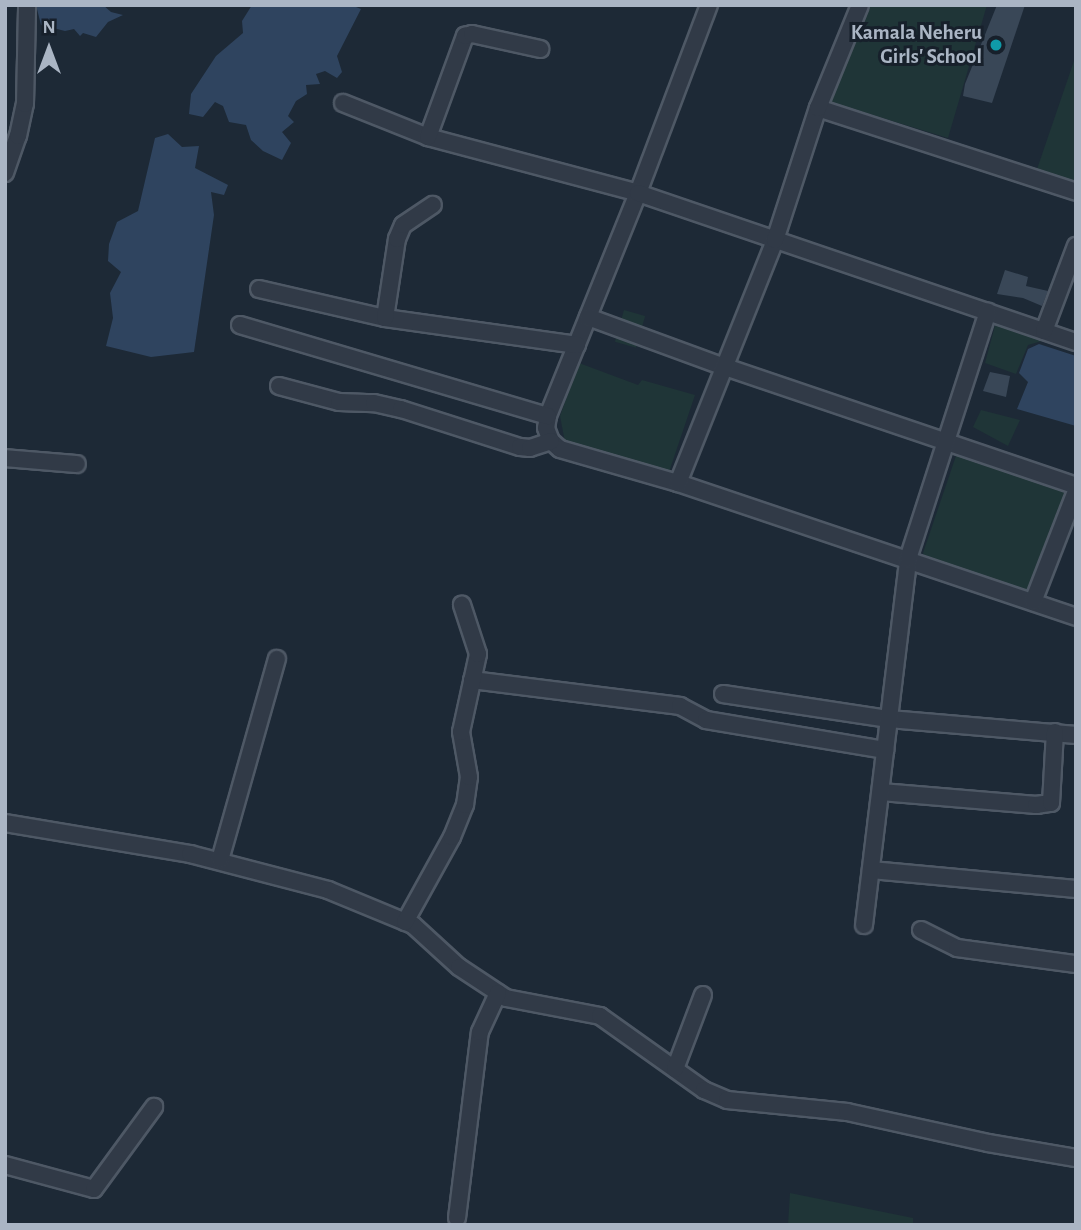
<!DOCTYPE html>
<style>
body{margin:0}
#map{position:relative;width:1081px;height:1230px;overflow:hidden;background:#1d2936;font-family:"Alegreya Sans",sans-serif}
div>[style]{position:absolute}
.green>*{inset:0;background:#1f3537;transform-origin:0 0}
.water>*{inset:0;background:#2f445f}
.building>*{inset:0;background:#394757}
.roads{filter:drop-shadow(2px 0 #4e5865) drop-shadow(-2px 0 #4e5865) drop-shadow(0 2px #4e5865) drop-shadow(0 -2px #4e5865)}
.minor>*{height:16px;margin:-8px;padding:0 8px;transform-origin:8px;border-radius:8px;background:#313a47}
.dots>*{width:19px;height:19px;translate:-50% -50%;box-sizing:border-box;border:4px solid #17202b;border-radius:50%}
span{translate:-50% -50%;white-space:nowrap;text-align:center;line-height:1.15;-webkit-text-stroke:6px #17202b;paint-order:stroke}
.poi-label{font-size:21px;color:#aab5c4;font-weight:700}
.right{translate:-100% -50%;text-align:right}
.frame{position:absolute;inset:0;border:7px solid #aab5c4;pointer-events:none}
.north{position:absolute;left:14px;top:14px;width:70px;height:70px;-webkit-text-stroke:5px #17202b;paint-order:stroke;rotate:0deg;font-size:19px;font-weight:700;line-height:28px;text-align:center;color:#aab5c4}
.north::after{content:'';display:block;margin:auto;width:24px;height:32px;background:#aab5c4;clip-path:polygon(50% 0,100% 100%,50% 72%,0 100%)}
</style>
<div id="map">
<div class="green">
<div style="clip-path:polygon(866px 5px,987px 5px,948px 138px,830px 102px)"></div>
<div style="clip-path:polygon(1076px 55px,1076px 186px,1036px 172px)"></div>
<div style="left:624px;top:310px;width:22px;height:33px;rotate:16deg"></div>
<div style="clip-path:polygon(996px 322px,1042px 341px,1028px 345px,1016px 374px,985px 363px)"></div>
<div style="clip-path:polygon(579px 363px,638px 385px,642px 380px,695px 395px,668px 475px,565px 442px,560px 416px)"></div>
<div style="clip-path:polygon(981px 410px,1020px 420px,1008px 446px,973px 427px)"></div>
<div style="clip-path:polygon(960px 444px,1075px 487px,1030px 598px,927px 564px,923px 553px)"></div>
<div style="clip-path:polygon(790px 1193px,913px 1218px,913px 1225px,788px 1225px)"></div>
</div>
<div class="water">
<div style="clip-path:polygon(36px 5px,103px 5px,111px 12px,123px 15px,108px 22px,96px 37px,83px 33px,80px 36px,74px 29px,65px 31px,41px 25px)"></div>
<div style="clip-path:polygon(252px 5px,351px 5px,361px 9px,337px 56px,342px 72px,337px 78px,325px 71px,316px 74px,320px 84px,306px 85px,307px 94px,296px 101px,288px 116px,294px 122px,282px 132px,291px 143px,282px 160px,263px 151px,251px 140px,246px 125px,229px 122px,223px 106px,215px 102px,203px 117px,189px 114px,191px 94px,216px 56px,243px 33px,242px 21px)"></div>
<div style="clip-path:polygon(168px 134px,182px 147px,199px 146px,195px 168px,228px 185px,224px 195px,211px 192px,214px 215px,194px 352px,151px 357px,106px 346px,113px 318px,110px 293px,121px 272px,108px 261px,109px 244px,117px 222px,138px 211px,155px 138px)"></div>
<div style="clip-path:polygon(1039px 344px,1076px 356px,1076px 426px,1017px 409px,1028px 382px,1019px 373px,1028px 349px)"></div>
</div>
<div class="building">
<div style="clip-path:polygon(997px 5px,1025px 5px,992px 103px,963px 96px,965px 84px)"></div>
<div style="clip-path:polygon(1005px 270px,1028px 277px,1026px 286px,1048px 291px,1042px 306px,1023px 298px,997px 294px)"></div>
<div style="clip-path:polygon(990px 372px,1010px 376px,1006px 397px,983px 391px)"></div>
</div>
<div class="roads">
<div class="minor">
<div style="left:709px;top:5px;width:201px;rotate:110.7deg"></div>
<div style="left:638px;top:193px;width:240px;rotate:112deg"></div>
<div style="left:548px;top:416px;width:12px;rotate:99deg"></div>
<div style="left:546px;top:428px;width:14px;rotate:69deg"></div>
<div style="left:551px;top:441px;width:12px;rotate:42deg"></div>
<div style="left:560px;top:449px;width:123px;rotate:16.1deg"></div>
<div style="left:678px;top:483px;width:420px;rotate:18.6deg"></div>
<div style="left:343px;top:103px;width:92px;rotate:21.8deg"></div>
<div style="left:428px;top:137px;width:217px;rotate:14.9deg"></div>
<div style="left:638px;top:193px;width:463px;rotate:18.8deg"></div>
<div style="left:818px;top:108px;width:271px;rotate:18deg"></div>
<div style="left:428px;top:137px;width:108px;rotate:-69.9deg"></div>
<div style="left:465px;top:36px;width:7px;rotate:-16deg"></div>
<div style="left:472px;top:34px;width:70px;rotate:12.4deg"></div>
<div style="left:5px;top:173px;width:39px;rotate:-71deg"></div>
<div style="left:18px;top:136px;width:33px;rotate:-78deg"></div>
<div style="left:25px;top:104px;width:99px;rotate:-88.8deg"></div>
<div style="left:259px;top:289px;width:129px;rotate:13deg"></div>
<div style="left:385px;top:318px;width:194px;rotate:8deg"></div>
<div style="left:588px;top:317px;width:146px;rotate:20.1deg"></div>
<div style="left:725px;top:367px;width:371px;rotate:18.7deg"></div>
<div style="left:385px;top:318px;width:80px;rotate:-81.4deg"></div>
<div style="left:397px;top:239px;width:15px;rotate:-67deg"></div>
<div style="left:403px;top:225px;width:36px;rotate:-34deg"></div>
<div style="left:240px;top:325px;width:321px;rotate:16.5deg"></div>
<div style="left:1044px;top:331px;width:91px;rotate:-69.4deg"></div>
<div style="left:279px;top:386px;width:62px;rotate:14.9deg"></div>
<div style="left:339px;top:402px;width:35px;rotate:2deg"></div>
<div style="left:374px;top:403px;width:28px;rotate:13deg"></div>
<div style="left:401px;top:409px;width:125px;rotate:17.7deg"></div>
<div style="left:520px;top:447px;width:10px;rotate:6deg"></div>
<div style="left:530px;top:448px;width:22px;rotate:-18deg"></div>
<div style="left:5px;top:458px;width:72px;rotate:4.8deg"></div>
<div style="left:678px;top:483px;width:262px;rotate:-68.2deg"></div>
<div style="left:775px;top:240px;width:139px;rotate:-72deg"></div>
<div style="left:818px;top:108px;width:111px;rotate:-67.8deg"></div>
<div style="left:1033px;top:602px;width:119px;rotate:-68.8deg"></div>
<div style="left:472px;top:680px;width:210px;rotate:7.1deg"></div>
<div style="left:680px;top:706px;width:30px;rotate:28deg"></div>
<div style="left:706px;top:720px;width:182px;rotate:9.5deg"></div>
<div style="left:723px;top:694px;width:168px;rotate:8.6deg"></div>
<div style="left:889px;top:719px;width:188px;rotate:4.9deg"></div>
<div style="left:881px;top:792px;width:156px;rotate:4.8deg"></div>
<div style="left:1036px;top:805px;width:15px;rotate:-8deg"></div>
<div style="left:1051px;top:803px;width:71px;rotate:-86.8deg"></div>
<div style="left:5px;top:823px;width:188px;rotate:9.5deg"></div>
<div style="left:190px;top:854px;width:143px;rotate:14.6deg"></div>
<div style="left:328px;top:890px;width:92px;rotate:22.4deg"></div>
<div style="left:413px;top:925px;width:62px;rotate:42.4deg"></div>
<div style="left:459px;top:967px;width:56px;rotate:33.4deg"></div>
<div style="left:506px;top:998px;width:96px;rotate:10.8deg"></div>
<div style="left:600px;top:1016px;width:128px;rotate:35.4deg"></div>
<div style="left:704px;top:1090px;width:25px;rotate:23deg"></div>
<div style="left:727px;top:1100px;width:121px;rotate:5.7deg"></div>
<div style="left:847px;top:1112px;width:144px;rotate:12.4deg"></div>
<div style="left:988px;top:1143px;width:89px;rotate:9.7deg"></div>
<div style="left:220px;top:860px;width:209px;rotate:-74.2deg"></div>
<div style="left:871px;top:870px;width:206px;rotate:5.3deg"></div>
<div style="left:405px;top:922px;width:97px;rotate:-61.1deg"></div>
<div style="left:452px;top:837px;width:35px;rotate:-68deg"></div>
<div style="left:465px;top:805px;width:28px;rotate:-82deg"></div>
<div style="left:469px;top:777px;width:46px;rotate:-100.1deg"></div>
<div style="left:461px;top:732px;width:80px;rotate:-77.7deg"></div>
<div style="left:478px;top:654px;width:52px;rotate:-108.1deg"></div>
<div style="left:864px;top:925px;width:369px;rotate:-83.1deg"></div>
<div style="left:908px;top:559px;width:260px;rotate:-72.1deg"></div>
<div style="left:921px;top:930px;width:40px;rotate:26.6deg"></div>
<div style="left:957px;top:948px;width:120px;rotate:7.7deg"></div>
<div style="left:675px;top:1069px;width:79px;rotate:-69.3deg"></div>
<div style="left:5px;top:1165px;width:92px;rotate:15.1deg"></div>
<div style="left:94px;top:1189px;width:102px;rotate:-53.8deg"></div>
<div style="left:457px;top:1218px;width:187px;rotate:-83deg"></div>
<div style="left:480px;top:1032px;width:43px;rotate:-65.2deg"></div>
</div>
</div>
<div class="dots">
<div style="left:996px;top:45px;background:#0f9aa8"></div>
</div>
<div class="poi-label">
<span class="right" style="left:982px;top:45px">Kamala Neheru<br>Girls' School</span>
</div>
<div class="frame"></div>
<div class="north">N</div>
</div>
